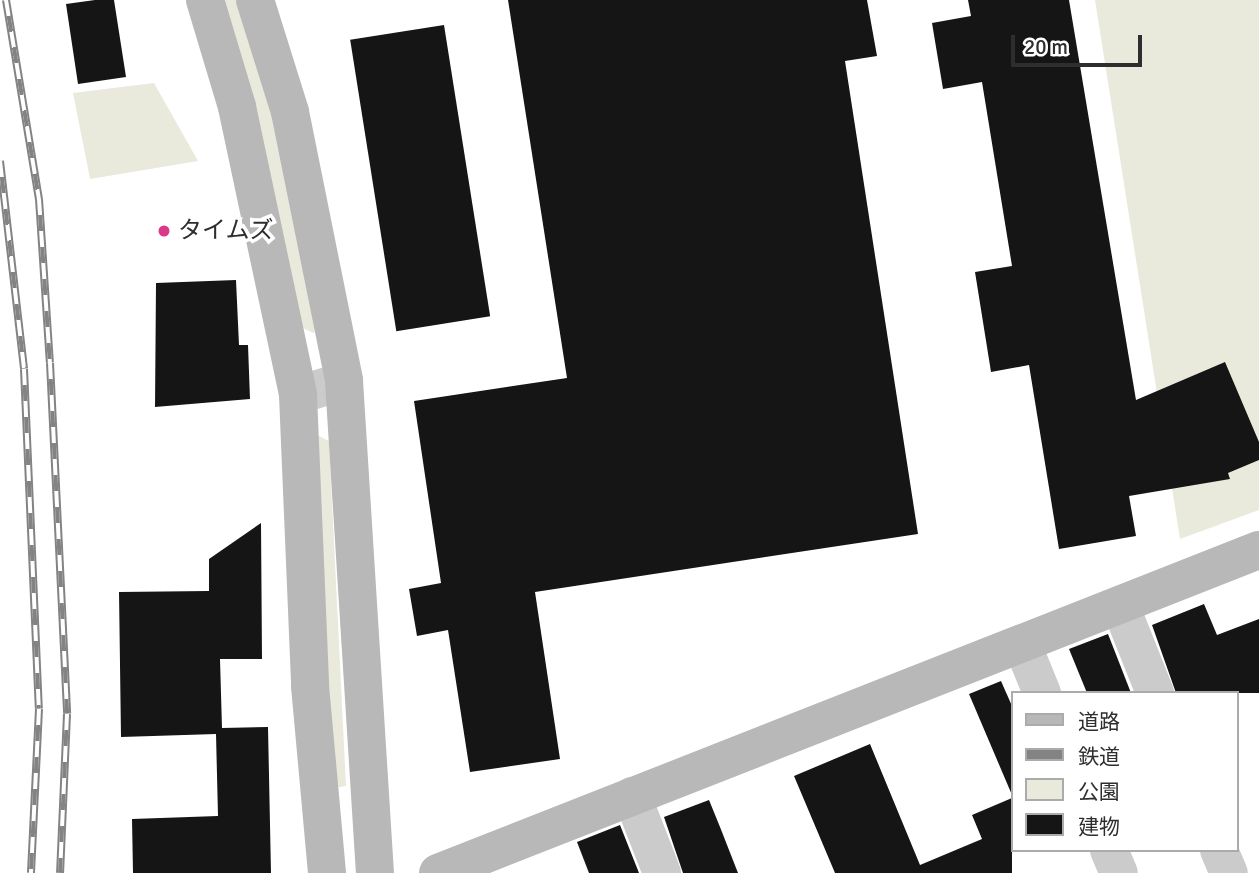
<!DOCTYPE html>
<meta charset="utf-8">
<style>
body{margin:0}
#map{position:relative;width:1259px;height:873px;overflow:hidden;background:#fff;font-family:Signika,"Noto Sans JP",sans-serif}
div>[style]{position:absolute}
.green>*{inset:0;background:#eaeadc}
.building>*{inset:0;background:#151515;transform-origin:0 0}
.street>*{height:38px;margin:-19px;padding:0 19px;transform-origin:19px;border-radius:19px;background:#cbcbcb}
.secondary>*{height:38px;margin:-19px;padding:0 19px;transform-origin:19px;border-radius:19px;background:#b8b8b8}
.rail>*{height:8px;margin-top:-4px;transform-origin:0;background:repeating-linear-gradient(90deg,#fff 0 16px,#838383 0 32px);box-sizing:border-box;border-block:2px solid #838383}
.dots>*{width:19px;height:19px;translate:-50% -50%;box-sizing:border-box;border:4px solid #fff;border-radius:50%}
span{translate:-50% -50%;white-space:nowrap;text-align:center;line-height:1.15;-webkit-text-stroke:7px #fff;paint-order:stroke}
.poi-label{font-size:24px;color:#2e2e2e}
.left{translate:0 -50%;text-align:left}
.legend{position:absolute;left:1011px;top:691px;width:228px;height:161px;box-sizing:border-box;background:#fff;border:2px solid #ababab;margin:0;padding:9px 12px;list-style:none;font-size:21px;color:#2e2e2e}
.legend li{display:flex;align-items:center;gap:14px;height:35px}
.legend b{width:35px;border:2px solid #ababab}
.scale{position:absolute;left:1011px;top:35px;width:131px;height:32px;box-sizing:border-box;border:4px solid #2e2e2e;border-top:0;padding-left:9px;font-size:21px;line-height:24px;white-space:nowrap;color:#2e2e2e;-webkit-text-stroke:5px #fff;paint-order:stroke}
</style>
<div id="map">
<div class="green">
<div style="clip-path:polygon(223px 0,241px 0,270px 95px,317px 330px,313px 333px,303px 328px,249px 86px)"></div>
<div style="clip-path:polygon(1095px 0,1259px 0,1259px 510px,1180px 539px)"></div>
<div style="clip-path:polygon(154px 83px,198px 161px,90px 179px,73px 93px)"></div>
<div style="clip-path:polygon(319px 436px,329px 441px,346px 786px,329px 789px,314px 441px)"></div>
</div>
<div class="building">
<div style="clip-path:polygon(95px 0,114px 0,126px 77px,78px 84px,66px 4px)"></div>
<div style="clip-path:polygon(508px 0,867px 0,877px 56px,845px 61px,918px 534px,535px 592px,560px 759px,470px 772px,448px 630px,417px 636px,409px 589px,441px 583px,414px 401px,567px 378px)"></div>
<div style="clip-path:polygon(968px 0,1069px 0,1136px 400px,1225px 362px,1259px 442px,1259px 460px,1228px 473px,1230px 479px,1129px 496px,1136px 536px,1059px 549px,1029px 365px,991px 372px,975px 272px,1012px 266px,982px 82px,943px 89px,932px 23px,971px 16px)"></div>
<div style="left:444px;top:25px;width:295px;height:95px;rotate:81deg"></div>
<div style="clip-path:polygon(236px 280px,239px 345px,248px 345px,250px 399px,155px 407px,156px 283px)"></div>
<div style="clip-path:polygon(261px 523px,262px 659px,220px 659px,222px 728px,268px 727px,271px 873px,133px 873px,132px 819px,218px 816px,216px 734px,121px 737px,119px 592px,209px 591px,209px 559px)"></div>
<div style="clip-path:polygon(1204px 604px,1217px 635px,1259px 619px,1259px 693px,1176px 693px,1152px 625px)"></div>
<div style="clip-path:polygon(1108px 634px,1131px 693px,1087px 693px,1069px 649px)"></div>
<div style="clip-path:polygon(1001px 681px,1012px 706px,1012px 795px,969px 694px)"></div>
<div style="clip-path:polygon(870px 744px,920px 865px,982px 839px,972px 815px,1012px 798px,1012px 873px,835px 873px,794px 776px)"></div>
<div style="clip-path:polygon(709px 800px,720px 827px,738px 873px,683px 873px,664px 817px)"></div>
<div style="clip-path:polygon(620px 825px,639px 873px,589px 873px,577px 842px)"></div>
</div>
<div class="street">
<div style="left:298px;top:395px;width:48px;rotate:-16.9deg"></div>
<div style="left:1120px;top:605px;width:95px;rotate:68.3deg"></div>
<div style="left:1022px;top:644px;width:53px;rotate:67.8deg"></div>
<div style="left:632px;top:796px;width:83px;rotate:68.7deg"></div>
<div style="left:1109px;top:850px;width:25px;rotate:67deg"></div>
<div style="left:1219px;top:850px;width:25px;rotate:67deg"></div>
</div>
<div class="secondary">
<div style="left:205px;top:0;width:112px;rotate:73.3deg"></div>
<div style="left:237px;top:107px;width:294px;rotate:78deg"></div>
<div style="left:298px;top:395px;width:291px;rotate:87.6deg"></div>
<div style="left:310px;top:686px;width:188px;rotate:84.8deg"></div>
<div style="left:255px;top:0;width:117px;rotate:72.6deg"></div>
<div style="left:290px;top:112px;width:274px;rotate:78.6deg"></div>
<div style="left:344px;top:381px;width:493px;rotate:86.4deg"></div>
<div style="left:438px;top:873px;width:882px;rotate:-21.48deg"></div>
</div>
<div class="rail">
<div style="left:6px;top:0;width:202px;rotate:80.6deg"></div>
<div style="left:39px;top:199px;width:164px;rotate:86.2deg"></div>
<div style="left:50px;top:363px;width:351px;rotate:87.2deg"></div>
<div style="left:67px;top:714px;width:159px;rotate:92.5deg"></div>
<div style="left:0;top:161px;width:209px;rotate:83.4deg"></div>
<div style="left:24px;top:369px;width:340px;rotate:87.5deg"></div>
<div style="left:39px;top:709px;width:164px;rotate:92.8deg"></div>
</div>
<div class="dots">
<div style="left:164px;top:231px;background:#dc3888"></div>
</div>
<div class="poi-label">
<span class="left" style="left:178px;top:231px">タイムズ</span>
</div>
<ul class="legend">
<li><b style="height:9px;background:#b8b8b8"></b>道路</li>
<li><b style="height:9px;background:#838383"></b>鉄道</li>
<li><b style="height:19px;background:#eaeadc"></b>公園</li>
<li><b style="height:19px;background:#151515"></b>建物</li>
</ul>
<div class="scale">20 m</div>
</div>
